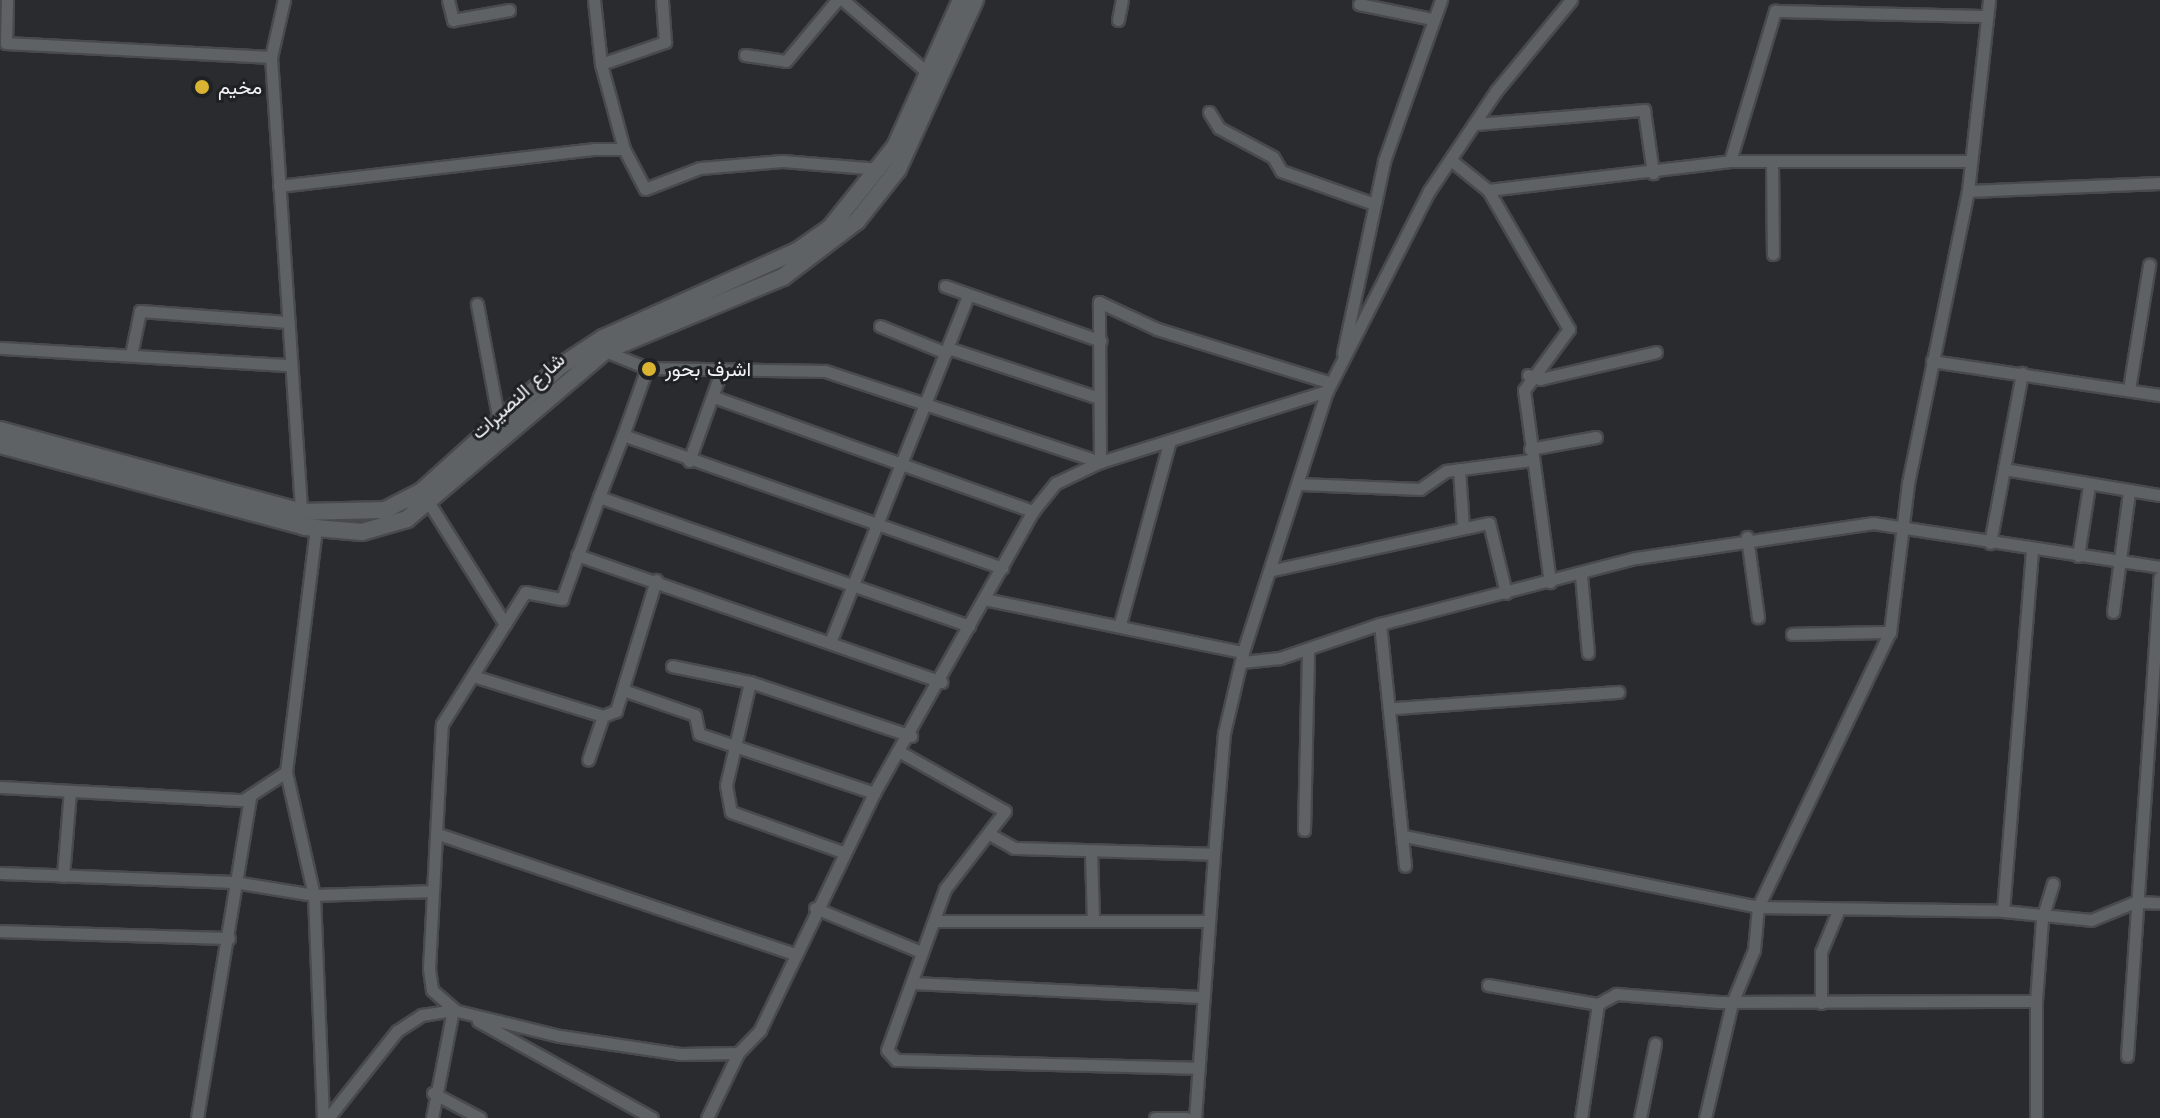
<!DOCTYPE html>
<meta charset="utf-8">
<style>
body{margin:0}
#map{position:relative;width:2160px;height:1118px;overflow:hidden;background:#292b2e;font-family:"Work Sans",Vazirmatn,sans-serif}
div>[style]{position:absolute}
.roads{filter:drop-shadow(2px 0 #484a4c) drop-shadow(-2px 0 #484a4c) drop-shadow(0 2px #484a4c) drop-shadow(0 -2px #484a4c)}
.street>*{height:11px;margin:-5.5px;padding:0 5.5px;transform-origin:5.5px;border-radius:5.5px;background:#5f6265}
.secondary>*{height:16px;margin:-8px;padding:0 8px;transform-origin:8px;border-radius:8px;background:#5f6265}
.dots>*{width:22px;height:22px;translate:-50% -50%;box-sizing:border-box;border:4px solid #1f2224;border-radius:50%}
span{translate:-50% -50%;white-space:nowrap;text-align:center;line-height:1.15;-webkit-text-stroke:6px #1f2224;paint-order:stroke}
.poi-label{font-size:20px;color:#f2f4f6}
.left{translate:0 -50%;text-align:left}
.street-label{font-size:20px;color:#f2f4f6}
</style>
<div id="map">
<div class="roads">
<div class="street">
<div style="left:7px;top:0;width:43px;rotate:91.3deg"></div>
<div style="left:6px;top:43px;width:265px;rotate:3deg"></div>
<div style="left:284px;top:0;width:58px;rotate:102.8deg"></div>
<div style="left:271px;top:57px;width:456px;rotate:86.2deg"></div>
<div style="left:448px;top:0;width:21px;rotate:76deg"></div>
<div style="left:453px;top:20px;width:57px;rotate:-10.1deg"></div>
<div style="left:594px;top:0;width:64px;rotate:83.8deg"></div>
<div style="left:601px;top:64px;width:88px;rotate:74.9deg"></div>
<div style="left:843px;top:0;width:113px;rotate:40.7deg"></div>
<div style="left:1359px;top:4px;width:75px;rotate:11.6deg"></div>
<div style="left:1118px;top:20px;width:20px;rotate:-79deg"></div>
<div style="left:745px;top:55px;width:41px;rotate:8.3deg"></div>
<div style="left:786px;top:61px;width:80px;rotate:-50.1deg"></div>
<div style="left:601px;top:64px;width:68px;rotate:-19deg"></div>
<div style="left:665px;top:42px;width:42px;rotate:-94.1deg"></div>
<div style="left:1209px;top:112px;width:19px;rotate:58deg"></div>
<div style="left:1219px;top:128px;width:61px;rotate:28.2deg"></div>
<div style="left:1273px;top:157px;width:16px;rotate:60deg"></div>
<div style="left:1281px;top:171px;width:99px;rotate:19.5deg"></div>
<div style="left:1476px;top:124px;width:169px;rotate:-4.8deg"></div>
<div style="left:1644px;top:110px;width:64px;rotate:81.9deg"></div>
<div style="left:1452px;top:161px;width:46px;rotate:38.9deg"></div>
<div style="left:1488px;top:190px;width:161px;rotate:59.8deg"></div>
<div style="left:1569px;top:329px;width:76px;rotate:126.4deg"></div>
<div style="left:1524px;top:390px;width:194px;rotate:82.3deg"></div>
<div style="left:1730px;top:161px;width:157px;rotate:-73.3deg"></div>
<div style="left:1775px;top:11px;width:211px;rotate:1.4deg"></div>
<div style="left:1772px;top:162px;width:92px;rotate:89.4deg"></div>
<div style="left:279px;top:186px;width:318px;rotate:-6.7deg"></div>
<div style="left:595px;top:149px;width:29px"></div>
<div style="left:624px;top:149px;width:45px;rotate:62.3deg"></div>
<div style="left:645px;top:189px;width:59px;rotate:-20.9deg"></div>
<div style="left:700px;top:168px;width:82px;rotate:-4.9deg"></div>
<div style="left:782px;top:161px;width:98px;rotate:4.7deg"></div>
<div style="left:1488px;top:190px;width:244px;rotate:-6.8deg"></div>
<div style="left:1730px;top:161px;width:241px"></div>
<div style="left:1968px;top:191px;width:192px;rotate:-2.4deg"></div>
<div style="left:945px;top:286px;width:165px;rotate:19.4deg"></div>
<div style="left:477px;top:304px;width:120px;rotate:79.4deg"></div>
<div style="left:880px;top:326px;width:71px;rotate:22.2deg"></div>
<div style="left:0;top:348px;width:289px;rotate:3.4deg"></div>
<div style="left:948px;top:348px;width:159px;rotate:18.3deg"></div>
<div style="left:605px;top:351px;width:45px;rotate:22deg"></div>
<div style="left:647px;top:368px;width:178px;rotate:1deg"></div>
<div style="left:825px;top:371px;width:290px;rotate:18.3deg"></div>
<div style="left:1100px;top:462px;width:160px;rotate:-90.4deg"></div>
<div style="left:1099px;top:302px;width:64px;rotate:25deg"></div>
<div style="left:1157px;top:329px;width:182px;rotate:17.2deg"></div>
<div style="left:1343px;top:353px;width:196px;rotate:-77.9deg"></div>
<div style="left:1384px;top:161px;width:171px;rotate:-70.5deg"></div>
<div style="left:131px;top:355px;width:45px;rotate:-78.4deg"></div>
<div style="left:140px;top:311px;width:147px;rotate:4.3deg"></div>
<div style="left:1932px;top:361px;width:231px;rotate:8.5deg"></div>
<div style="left:647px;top:368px;width:71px;rotate:109.7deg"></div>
<div style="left:623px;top:435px;width:402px;rotate:19.3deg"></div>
<div style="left:1528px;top:375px;width:13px;rotate:18deg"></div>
<div style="left:1540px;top:379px;width:119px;rotate:-13.1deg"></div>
<div style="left:2129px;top:389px;width:126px;rotate:-80.8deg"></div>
<div style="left:714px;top:397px;width:339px;rotate:19.7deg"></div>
<div style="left:1530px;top:449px;width:67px;rotate:-10.3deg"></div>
<div style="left:689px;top:461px;width:98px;rotate:-70.3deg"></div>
<div style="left:1459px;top:469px;width:58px;rotate:86.1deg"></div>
<div style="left:2004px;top:469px;width:158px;rotate:9.5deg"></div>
<div style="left:1300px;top:484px;width:120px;rotate:2.4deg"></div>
<div style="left:1420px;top:489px;width:32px;rotate:-35deg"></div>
<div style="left:1446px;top:471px;width:86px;rotate:-7.4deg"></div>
<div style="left:599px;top:497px;width:66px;rotate:-68.8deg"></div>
<div style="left:429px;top:503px;width:143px;rotate:57.9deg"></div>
<div style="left:316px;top:528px;width:246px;rotate:97deg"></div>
<div style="left:286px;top:772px;width:126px;rotate:77.2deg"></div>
<div style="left:314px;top:895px;width:223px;rotate:87.7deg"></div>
<div style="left:1747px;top:537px;width:81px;rotate:82.2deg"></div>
<div style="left:1990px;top:543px;width:173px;rotate:-79.3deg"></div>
<div style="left:577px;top:555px;width:386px;rotate:19.2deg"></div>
<div style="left:2078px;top:556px;width:71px;rotate:-81.1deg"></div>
<div style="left:1273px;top:570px;width:221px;rotate:-12.3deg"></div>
<div style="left:1489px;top:523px;width:72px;rotate:76.3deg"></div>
<div style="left:1581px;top:575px;width:78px;rotate:84.9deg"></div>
<div style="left:984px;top:599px;width:264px;rotate:11.6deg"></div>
<div style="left:2113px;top:612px;width:121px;rotate:-82.4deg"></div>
<div style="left:1120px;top:624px;width:187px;rotate:-74.8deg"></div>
<div style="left:1380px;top:624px;width:243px;rotate:84.1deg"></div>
<div style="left:1792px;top:634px;width:98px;rotate:-1.2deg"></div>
<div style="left:831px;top:640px;width:371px;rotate:-68.3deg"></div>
<div style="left:1242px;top:662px;width:38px;rotate:-6deg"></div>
<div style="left:1280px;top:658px;width:106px;rotate:-18.8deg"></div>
<div style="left:1380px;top:624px;width:264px;rotate:-14.5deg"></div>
<div style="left:1636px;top:558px;width:240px;rotate:-8.4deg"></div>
<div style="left:1873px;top:523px;width:290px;rotate:8.7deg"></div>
<div style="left:672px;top:666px;width:80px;rotate:11.6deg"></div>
<div style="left:750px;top:682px;width:170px;rotate:18.5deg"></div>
<div style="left:473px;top:676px;width:136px;rotate:17.1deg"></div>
<div style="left:603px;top:716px;width:46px;rotate:108.8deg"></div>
<div style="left:750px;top:682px;width:106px;rotate:103.1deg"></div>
<div style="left:726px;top:785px;width:27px;rotate:80deg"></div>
<div style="left:731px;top:812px;width:119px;rotate:19.7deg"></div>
<div style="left:623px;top:690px;width:76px;rotate:19.1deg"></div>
<div style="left:695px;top:715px;width:19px;rotate:78deg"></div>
<div style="left:699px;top:734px;width:185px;rotate:18.6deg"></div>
<div style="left:1394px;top:708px;width:225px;rotate:-4.1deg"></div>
<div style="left:603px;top:716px;width:14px;rotate:-21deg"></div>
<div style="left:616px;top:711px;width:137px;rotate:-73deg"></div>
<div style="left:902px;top:753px;width:118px;rotate:29.4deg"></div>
<div style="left:1005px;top:811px;width:98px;rotate:127.6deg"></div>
<div style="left:945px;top:889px;width:171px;rotate:109.8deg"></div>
<div style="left:887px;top:1050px;width:13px;rotate:48deg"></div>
<div style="left:896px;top:1060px;width:301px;rotate:1.5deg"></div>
<div style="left:0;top:787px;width:243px;rotate:3.1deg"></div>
<div style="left:243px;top:800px;width:51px;rotate:-33.1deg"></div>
<div style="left:1304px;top:830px;width:181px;rotate:-88.7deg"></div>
<div style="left:438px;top:834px;width:377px;rotate:18.6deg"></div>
<div style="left:991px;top:835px;width:26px;rotate:29deg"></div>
<div style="left:1014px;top:848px;width:200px;rotate:1.7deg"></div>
<div style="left:1214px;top:854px;width:265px;rotate:94.1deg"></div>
<div style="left:1404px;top:836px;width:361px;rotate:11.3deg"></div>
<div style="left:1758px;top:907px;width:245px;rotate:0.9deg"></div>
<div style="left:2003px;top:911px;width:88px;rotate:5.8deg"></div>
<div style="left:2091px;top:920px;width:48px;rotate:-22.2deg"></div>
<div style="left:2135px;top:902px;width:25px;rotate:2deg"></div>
<div style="left:1091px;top:852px;width:67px;rotate:88.3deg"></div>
<div style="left:1214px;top:854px;width:121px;rotate:-85.3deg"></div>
<div style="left:1224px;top:733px;width:83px;rotate:-76.8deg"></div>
<div style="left:1243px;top:652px;width:274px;rotate:-72.2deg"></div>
<div style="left:1327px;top:391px;width:225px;rotate:-63deg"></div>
<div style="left:1429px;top:191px;width:120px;rotate:-56.2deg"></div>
<div style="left:1496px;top:91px;width:118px;rotate:-50.5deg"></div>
<div style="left:0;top:873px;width:234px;rotate:2.2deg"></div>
<div style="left:234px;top:882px;width:81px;rotate:9.2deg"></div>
<div style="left:314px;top:895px;width:119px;rotate:-1.9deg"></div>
<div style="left:63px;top:876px;width:85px;rotate:-85.3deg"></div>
<div style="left:815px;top:908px;width:115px;rotate:22.5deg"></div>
<div style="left:2003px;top:911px;width:362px;rotate:-85.4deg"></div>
<div style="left:935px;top:921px;width:272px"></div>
<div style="left:0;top:931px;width:229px;rotate:1.8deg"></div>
<div style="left:913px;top:983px;width:288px;rotate:2.8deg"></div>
<div style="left:1488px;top:985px;width:112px;rotate:9.8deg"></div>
<div style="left:1598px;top:1004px;width:21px;rotate:-29deg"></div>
<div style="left:1616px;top:994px;width:103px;rotate:4.4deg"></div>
<div style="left:1719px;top:1002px;width:317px;rotate:-0.2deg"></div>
<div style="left:1821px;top:1003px;width:51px;rotate:-90deg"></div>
<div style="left:1821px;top:952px;width:44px;rotate:-67.5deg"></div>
<div style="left:455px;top:1010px;width:30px;rotate:-139deg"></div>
<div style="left:432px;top:990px;width:21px;rotate:-98deg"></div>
<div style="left:429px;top:969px;width:245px;rotate:-87deg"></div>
<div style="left:442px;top:724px;width:156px;rotate:-57.8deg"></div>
<div style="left:525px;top:592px;width:38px;rotate:11deg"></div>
<div style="left:562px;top:599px;width:109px;rotate:-70.1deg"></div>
<div style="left:599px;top:497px;width:392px;rotate:19.2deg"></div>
<div style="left:478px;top:1021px;width:199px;rotate:29.1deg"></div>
<div style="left:2127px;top:1056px;width:480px;rotate:-86.1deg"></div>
<div style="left:433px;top:1093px;width:53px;rotate:28deg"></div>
<div style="left:197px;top:1118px;width:324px;rotate:-80.6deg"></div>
<div style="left:328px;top:1118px;width:111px;rotate:-51.6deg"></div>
<div style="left:397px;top:1031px;width:30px;rotate:-33deg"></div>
<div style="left:422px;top:1015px;width:31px;rotate:-9deg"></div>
<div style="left:453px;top:1010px;width:110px;rotate:13.7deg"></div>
<div style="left:560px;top:1036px;width:121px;rotate:8.5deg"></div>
<div style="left:680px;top:1054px;width:58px;rotate:-1deg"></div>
<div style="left:738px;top:1053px;width:32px;rotate:-46deg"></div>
<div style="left:760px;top:1030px;width:263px;rotate:-64.3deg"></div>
<div style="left:874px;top:793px;width:324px;rotate:-60.6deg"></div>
<div style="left:1033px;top:511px;width:36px;rotate:-51deg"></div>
<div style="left:1056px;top:483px;width:49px;rotate:-25.5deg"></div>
<div style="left:1100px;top:462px;width:238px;rotate:-17.4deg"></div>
<div style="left:432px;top:1118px;width:110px;rotate:-79deg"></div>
<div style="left:707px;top:1118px;width:72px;rotate:-64.5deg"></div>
<div style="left:1155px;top:1118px;width:31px"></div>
<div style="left:1581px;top:1118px;width:115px;rotate:-81.5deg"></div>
<div style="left:1640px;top:1118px;width:76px;rotate:-78.5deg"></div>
<div style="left:1705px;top:1118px;width:118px;rotate:-76.8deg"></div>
<div style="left:1732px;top:1003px;width:57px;rotate:-67.5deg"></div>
<div style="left:1754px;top:950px;width:43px;rotate:-84.7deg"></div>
<div style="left:1758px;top:907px;width:305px;rotate:-64.4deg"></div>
<div style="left:1890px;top:632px;width:150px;rotate:-83.1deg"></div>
<div style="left:1908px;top:483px;width:298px;rotate:-78.4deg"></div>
<div style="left:1968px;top:191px;width:192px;rotate:-83.7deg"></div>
<div style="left:2036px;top:1118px;width:117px;rotate:-90deg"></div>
<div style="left:2036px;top:1001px;width:82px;rotate:-85.8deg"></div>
<div style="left:2042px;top:919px;width:37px;rotate:-73deg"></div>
</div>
<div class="secondary">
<div style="left:0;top:430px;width:312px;rotate:15.2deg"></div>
<div style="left:301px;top:512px;width:84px;rotate:-1.4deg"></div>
<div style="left:385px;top:510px;width:42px;rotate:-27.2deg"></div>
<div style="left:422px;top:491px;width:185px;rotate:-42.1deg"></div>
<div style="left:559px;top:367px;width:53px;rotate:-33.4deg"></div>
<div style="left:603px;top:338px;width:213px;rotate:-24.2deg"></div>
<div style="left:797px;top:251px;width:40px;rotate:-34.9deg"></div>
<div style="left:830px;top:228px;width:104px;rotate:-51.3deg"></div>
<div style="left:895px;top:147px;width:161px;rotate:-65.8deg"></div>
<div style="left:0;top:445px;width:316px;rotate:15deg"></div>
<div style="left:305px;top:527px;width:57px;rotate:5deg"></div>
<div style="left:362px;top:532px;width:47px;rotate:-16.1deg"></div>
<div style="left:407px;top:519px;width:260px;rotate:-40.3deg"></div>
<div style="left:605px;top:351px;width:193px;rotate:-22.6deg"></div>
<div style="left:783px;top:277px;width:93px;rotate:-37.1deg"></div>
<div style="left:857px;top:221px;width:66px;rotate:-51.7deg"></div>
<div style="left:898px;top:169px;width:186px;rotate:-65.5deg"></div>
</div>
</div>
<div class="dots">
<div style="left:202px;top:87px;background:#dab333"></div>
<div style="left:649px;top:369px;background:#dab333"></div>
</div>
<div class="poi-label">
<span class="left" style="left:218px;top:87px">مخيم</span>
<span class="left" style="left:665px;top:369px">اشرف بحور</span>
</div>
<div class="street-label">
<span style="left:518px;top:396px;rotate:-42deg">شارع النصيرات</span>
</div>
</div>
